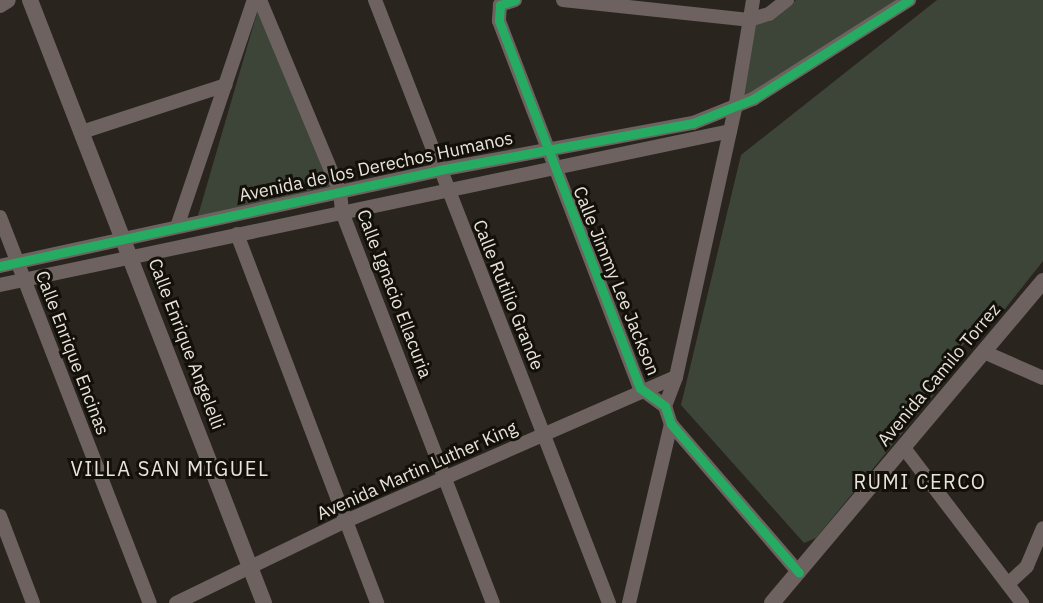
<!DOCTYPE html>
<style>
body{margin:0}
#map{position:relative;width:1043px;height:603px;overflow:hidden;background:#29251e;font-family:"IBM Plex Sans",sans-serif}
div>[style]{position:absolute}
.green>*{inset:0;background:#3c4537}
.minor>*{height:14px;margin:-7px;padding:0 7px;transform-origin:7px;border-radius:7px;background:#6d625f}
.tertiary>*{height:16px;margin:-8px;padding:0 8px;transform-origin:8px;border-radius:8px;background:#6d625f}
.cycleway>*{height:9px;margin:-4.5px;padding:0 4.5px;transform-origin:4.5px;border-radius:4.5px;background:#26ab63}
span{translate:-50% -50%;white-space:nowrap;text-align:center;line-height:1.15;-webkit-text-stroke:6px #13100a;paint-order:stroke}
.street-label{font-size:18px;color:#e8e3db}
.neighbourhood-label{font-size:20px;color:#e8e3db;letter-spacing:1.5px}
</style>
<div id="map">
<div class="green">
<div style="clip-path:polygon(796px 0,899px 0,741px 101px,753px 24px,770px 21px)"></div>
<div style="clip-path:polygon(937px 0,1043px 0,1043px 261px,1001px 314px,991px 311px,959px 350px,964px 358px,816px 538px,804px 543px,681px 405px,741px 155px)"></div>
<div style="clip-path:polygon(259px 6px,281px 31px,339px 189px,197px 219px)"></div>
</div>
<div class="minor">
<div style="left:260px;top:0;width:208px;rotate:67.4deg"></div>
<div style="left:340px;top:192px;width:20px;rotate:84deg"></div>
<div style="left:342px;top:212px;width:419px;rotate:68.9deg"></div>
<div style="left:375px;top:0;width:647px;rotate:68.79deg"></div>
<div style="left:515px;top:0;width:16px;rotate:162deg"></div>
<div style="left:500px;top:5px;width:16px;rotate:94deg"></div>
<div style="left:499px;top:21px;width:393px;rotate:69deg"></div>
<div style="left:640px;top:388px;width:31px;rotate:36deg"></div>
<div style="left:665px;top:406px;width:19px;rotate:72deg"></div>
<div style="left:671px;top:424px;width:196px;rotate:49.3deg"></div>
<div style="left:563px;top:0;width:187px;rotate:6.1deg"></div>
<div style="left:749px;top:20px;width:21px;rotate:-17deg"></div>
<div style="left:769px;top:14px;width:23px;rotate:-38deg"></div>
<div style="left:82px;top:132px;width:151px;rotate:-18.1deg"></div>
<div style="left:0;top:217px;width:414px;rotate:68.8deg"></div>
<div style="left:178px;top:224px;width:237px;rotate:-71.3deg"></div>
<div style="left:237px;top:234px;width:395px;rotate:69.2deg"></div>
<div style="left:0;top:266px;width:449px;rotate:-12.3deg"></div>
<div style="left:439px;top:170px;width:258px;rotate:-10.5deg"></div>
<div style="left:693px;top:123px;width:65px;rotate:-21.8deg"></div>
<div style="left:753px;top:99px;width:185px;rotate:-32.4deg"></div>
<div style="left:0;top:285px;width:746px;rotate:-11.91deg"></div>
<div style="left:984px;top:352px;width:64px;rotate:23.8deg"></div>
<div style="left:665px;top:406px;width:31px;rotate:-69deg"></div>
<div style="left:676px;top:377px;width:274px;rotate:-77.6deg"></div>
<div style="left:735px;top:109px;width:110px;rotate:-80.6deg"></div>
<div style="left:904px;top:448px;width:195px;rotate:52.7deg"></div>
<div style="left:0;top:516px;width:93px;rotate:69.2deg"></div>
<div style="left:1008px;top:584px;width:26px;rotate:-43deg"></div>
<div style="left:1027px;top:566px;width:41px;rotate:-67.2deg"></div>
<div style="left:176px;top:603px;width:189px;rotate:-25.8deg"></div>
<div style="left:346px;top:521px;width:360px;rotate:-23.6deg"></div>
<div style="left:629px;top:603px;width:184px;rotate:-76.8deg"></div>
</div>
<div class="tertiary">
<div style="left:30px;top:0;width:647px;rotate:68.79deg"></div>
<div style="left:0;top:5px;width:9px;rotate:-32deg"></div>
<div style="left:772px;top:603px;width:421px;rotate:-49.9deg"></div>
</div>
<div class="cycleway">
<div style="left:515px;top:0;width:16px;rotate:162deg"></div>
<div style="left:500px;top:5px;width:16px;rotate:94deg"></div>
<div style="left:499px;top:21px;width:393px;rotate:69deg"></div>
<div style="left:640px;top:388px;width:31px;rotate:36deg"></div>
<div style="left:665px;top:406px;width:19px;rotate:72deg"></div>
<div style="left:671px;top:424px;width:196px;rotate:49.3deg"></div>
<div style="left:0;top:266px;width:449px;rotate:-12.3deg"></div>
<div style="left:439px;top:170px;width:258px;rotate:-10.5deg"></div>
<div style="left:693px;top:123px;width:65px;rotate:-21.8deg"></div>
<div style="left:753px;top:99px;width:185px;rotate:-32.4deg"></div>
</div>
<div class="street-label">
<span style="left:376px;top:167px;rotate:-12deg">Avenida de los Derechos Humanos</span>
<span style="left:616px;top:281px;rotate:68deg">Calle Jimmy Lee Jackson</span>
<span style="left:394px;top:294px;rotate:69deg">Calle Ignacio Ellacuria</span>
<span style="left:508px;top:295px;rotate:68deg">Calle Rutilio Grande</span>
<span style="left:186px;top:344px;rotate:69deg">Calle Enrique Angelelli</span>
<span style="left:72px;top:353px;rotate:69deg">Calle Enrique Encinas</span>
<span style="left:939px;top:375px;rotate:-50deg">Avenida Camilo Torrez</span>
<span style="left:417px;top:471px;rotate:-24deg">Avenida Martin Luther King</span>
</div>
<div class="neighbourhood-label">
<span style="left:170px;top:468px">VILLA SAN MIGUEL</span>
<span style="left:920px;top:481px">RUMI CERCO</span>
</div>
</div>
